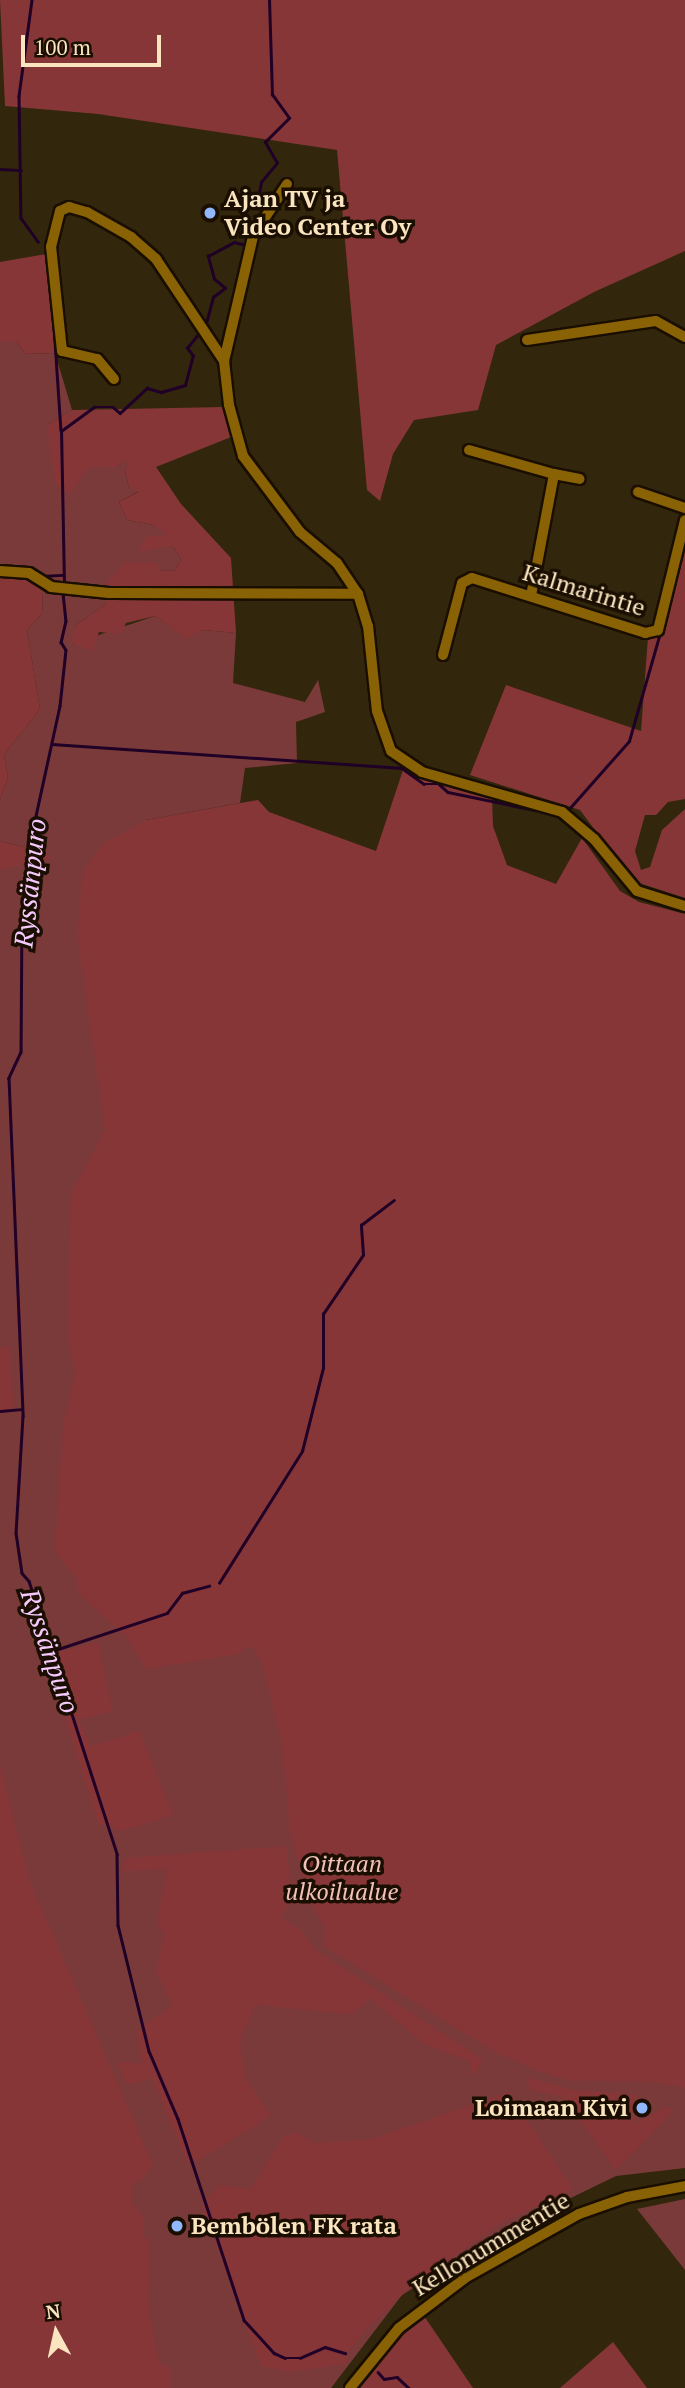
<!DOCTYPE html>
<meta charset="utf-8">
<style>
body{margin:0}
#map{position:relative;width:685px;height:2388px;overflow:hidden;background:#32260d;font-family:"PT Serif",serif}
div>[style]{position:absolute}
.green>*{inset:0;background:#7a3a3a}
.forest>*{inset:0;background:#873638}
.stream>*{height:2.5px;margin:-1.25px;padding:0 1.25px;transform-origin:1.25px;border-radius:1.25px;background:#200026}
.roads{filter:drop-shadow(2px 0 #1a0e00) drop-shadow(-2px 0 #1a0e00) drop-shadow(0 2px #1a0e00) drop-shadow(0 -2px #1a0e00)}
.street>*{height:10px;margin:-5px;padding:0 5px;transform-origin:5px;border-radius:5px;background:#886204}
.dots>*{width:19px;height:19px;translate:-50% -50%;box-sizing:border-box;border:4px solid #1a0e00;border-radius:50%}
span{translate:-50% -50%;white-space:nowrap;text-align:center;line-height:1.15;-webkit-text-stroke:7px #1a0e00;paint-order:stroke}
.poi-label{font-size:24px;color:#fae5c0;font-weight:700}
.left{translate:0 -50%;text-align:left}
.right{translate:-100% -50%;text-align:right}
.street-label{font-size:24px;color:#fae5c0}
.park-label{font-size:24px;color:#f1c0bd;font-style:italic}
.water-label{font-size:26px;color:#f6c9fd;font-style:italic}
.north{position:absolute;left:21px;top:2297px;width:70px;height:70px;-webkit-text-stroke:5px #1a0e00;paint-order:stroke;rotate:352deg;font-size:19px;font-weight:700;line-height:28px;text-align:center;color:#fae5c0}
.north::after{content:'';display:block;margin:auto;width:24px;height:32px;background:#fae5c0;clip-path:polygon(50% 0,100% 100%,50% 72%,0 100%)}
.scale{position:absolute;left:21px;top:35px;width:140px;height:32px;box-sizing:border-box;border:4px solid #fae5c0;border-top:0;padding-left:9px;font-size:21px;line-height:24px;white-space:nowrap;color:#fae5c0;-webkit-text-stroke:5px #1a0e00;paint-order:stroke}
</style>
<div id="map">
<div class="green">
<div style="clip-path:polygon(0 342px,17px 342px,25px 354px,55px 353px,72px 410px,47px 425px,88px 467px,117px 467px,130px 459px,125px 471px,129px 487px,139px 491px,119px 502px,127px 520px,153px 525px,171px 535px,158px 547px,173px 546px,181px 559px,175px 571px,157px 570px,158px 563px,108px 590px,53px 586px,0 568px)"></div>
<div style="clip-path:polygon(43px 589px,108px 596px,106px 604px,76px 625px,72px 644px,155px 616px,187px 638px,203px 630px,236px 633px,233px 683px,305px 702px,318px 680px,325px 712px,296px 722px,297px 763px,245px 768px,240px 803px,146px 820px,685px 1588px,685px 2168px,616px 2176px,509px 2228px,402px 2295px,331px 2388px,0 2388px,0 857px,40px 851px,0 841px,0 799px,8px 778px,4px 755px,40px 709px,27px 630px,42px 614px)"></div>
<div style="clip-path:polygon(685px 2199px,685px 2270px,637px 2209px)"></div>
</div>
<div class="forest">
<div style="clip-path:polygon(0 0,685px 0,685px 251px,594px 292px,496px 345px,478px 410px,414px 420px,393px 454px,380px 501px,367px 490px,337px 150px,98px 114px,5px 106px)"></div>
<div style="clip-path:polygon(46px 254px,55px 353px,25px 354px,17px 342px,0 342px,0 262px)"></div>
<div style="clip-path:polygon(224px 407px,231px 437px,156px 467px,181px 504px,231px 558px,236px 633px,203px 630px,187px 639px,155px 616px,126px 623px,121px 634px,99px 632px,92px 651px,71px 643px,76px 625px,106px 604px,108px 580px,126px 562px,158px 563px,158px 570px,175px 571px,181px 559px,173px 546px,138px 552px,147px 536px,169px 535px,153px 525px,127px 520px,119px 502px,138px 492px,129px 487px,125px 471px,129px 460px,117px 467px,88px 467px,71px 494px,55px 483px,47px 425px,72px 410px)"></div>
<div style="clip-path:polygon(685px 533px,685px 799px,668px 802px,656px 815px,645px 815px,635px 851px,641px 870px,650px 867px,662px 830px,685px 809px,685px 898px,633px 881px,580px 810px,470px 775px,506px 685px,641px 731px,648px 637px,662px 628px)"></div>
<div style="clip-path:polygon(20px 573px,43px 589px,42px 614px,27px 630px,40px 709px,4px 755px,8px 778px,0 799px,0 574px)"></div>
<div style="clip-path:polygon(403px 770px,492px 798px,493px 826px,507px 865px,556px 884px,582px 838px,620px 891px,639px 902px,685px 914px,685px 2088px,656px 2082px,566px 2080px,539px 2071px,497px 2053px,324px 1946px,325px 1927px,310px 1902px,290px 1831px,282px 1745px,264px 1669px,254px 1648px,246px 1647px,240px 1654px,146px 1669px,127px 1638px,77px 1592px,77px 1578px,55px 1551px,63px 1425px,75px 1374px,67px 1330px,71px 1193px,105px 1130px,77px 934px,83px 871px,103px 844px,146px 820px,258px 800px,269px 812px,376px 851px)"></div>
<div style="clip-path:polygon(0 841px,44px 852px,52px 858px,0 870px)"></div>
<div style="clip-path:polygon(0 1347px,10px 1347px,14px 1409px,0 1414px)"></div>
<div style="clip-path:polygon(98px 1642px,113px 1711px,78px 1720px,92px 1746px,139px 1731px,173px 1815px,121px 1831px,98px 1823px,53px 1678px,57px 1652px)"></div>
<div style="clip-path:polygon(0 1765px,30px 1882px,152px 2163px,144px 2179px,133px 2184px,131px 2200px,143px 2217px,143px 2235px,150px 2244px,148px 2305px,159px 2363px,172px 2369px,172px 2388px,0 2388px)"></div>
<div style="clip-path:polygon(286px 1846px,293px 1904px,287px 1906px,282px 1918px,303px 1932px,314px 1949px,483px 2060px,473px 2076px,469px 2061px,424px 2044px,371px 1999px,351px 2014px,255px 2005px,240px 2041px,245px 2077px,271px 2116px,197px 2161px,187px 2162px,152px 2078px,127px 2085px,117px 2062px,143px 2063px,136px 2032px,173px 2005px,156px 1972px,164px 1933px,157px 1924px,167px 1869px,121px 1871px,126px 1858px)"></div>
<div style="clip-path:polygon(528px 2078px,573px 2090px,638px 2095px,632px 2112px,636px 2123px,667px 2106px,674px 2111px,616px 2170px,563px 2097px,529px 2090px)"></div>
<div style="clip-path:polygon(508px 2092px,573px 2189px,501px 2223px,412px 2286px,372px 2323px,346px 2354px,346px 2364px,290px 2372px,261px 2366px,202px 2204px,220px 2185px,251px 2189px,282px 2138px,295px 2132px,315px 2143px,372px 2139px)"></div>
<div style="clip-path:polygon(422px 2313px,473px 2388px,357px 2388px,372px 2362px)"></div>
<div style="clip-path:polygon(613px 2342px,647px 2388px,560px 2388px)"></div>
</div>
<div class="stream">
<div style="left:32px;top:0;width:97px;rotate:97.7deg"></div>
<div style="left:19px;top:96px;width:122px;rotate:89.1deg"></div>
<div style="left:21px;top:218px;width:29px;rotate:54deg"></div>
<div style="left:0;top:169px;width:21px;rotate:3deg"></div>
<div style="left:53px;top:311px;width:119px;rotate:86.2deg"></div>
<div style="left:205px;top:327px;width:31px;rotate:-75deg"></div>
<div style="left:213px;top:297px;width:15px;rotate:-37deg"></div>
<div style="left:225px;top:288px;width:14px;rotate:-141deg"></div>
<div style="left:214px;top:279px;width:24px;rotate:-105deg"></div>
<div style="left:208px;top:256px;width:30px;rotate:-28deg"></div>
<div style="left:234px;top:242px;width:12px;rotate:14deg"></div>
<div style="left:246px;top:245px;width:43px;rotate:-91.3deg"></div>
<div style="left:245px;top:202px;width:12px;rotate:5deg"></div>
<div style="left:257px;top:203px;width:21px;rotate:-79deg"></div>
<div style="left:261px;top:182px;width:25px;rotate:-50deg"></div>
<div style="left:277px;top:163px;width:24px;rotate:-120deg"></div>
<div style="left:265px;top:142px;width:34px;rotate:-45deg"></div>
<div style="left:289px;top:118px;width:29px;rotate:-126deg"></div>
<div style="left:272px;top:95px;width:95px;rotate:-91.8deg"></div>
<div style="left:41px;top:576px;width:21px;rotate:-3deg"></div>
<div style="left:64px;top:585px;width:154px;rotate:-91.1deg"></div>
<div style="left:61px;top:431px;width:41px;rotate:-36deg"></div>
<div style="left:94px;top:407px;width:19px"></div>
<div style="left:113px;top:407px;width:9px;rotate:41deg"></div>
<div style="left:120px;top:413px;width:37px;rotate:-43deg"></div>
<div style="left:147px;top:388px;width:15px;rotate:16deg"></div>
<div style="left:161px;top:392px;width:25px;rotate:-16deg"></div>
<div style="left:185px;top:385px;width:30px;rotate:-75deg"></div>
<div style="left:193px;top:356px;width:10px;rotate:-127deg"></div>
<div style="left:187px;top:348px;width:19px;rotate:-51deg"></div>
<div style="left:63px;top:593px;width:28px;rotate:84deg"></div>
<div style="left:66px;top:621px;width:22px;rotate:103deg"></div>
<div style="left:61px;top:642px;width:9px;rotate:58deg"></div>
<div style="left:66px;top:650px;width:56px;rotate:96.1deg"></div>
<div style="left:60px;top:706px;width:136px;rotate:102.3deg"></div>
<div style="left:31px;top:839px;width:76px;rotate:96.8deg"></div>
<div style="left:22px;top:914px;width:138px;rotate:90.4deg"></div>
<div style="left:21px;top:1052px;width:29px;rotate:115deg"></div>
<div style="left:9px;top:1078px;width:338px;rotate:87.6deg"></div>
<div style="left:23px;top:1416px;width:117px;rotate:93.4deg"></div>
<div style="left:16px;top:1533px;width:40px;rotate:81.5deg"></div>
<div style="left:22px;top:1573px;width:11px;rotate:49deg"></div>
<div style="left:29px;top:1581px;width:287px;rotate:72.1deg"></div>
<div style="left:117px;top:1854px;width:71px;rotate:89.2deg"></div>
<div style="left:118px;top:1925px;width:130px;rotate:76.2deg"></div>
<div style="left:149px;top:2051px;width:74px;rotate:66.9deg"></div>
<div style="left:178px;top:2119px;width:212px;rotate:71.8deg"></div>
<div style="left:244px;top:2320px;width:45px;rotate:47.7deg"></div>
<div style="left:274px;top:2353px;width:12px;rotate:24deg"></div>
<div style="left:285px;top:2358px;width:15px"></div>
<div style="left:300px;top:2358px;width:27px;rotate:-24deg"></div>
<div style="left:325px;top:2347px;width:21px;rotate:17deg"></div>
<div style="left:52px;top:744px;width:351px;rotate:3.9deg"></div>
<div style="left:402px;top:768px;width:27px;rotate:36deg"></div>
<div style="left:424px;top:784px;width:15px"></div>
<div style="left:439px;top:784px;width:12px;rotate:42deg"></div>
<div style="left:448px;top:792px;width:103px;rotate:11.7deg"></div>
<div style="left:568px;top:810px;width:92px;rotate:-48.5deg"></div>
<div style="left:629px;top:741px;width:112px;rotate:-74deg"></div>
<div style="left:0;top:1411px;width:21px;rotate:-5deg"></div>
<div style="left:219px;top:1583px;width:156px;rotate:-57.8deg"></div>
<div style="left:302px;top:1451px;width:86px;rotate:-75.8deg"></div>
<div style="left:323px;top:1368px;width:54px;rotate:-90deg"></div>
<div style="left:323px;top:1314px;width:71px;rotate:-55.9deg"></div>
<div style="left:363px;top:1255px;width:30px;rotate:-94deg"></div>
<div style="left:361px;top:1225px;width:41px;rotate:-37.1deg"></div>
<div style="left:52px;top:1651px;width:121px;rotate:-18.3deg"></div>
<div style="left:167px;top:1613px;width:25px;rotate:-53deg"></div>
<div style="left:182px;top:1593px;width:28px;rotate:-15deg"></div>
<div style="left:378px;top:2372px;width:9px;rotate:49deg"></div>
<div style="left:384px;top:2379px;width:13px;rotate:-9deg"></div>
<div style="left:397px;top:2377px;width:16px;rotate:43deg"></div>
</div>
<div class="roads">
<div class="street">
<div style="left:527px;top:340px;width:130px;rotate:-8.4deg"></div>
<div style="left:656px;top:321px;width:33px;rotate:29deg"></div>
<div style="left:224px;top:361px;width:128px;rotate:-76.9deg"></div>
<div style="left:253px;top:236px;width:62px;rotate:-56.8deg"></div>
<div style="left:114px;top:379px;width:26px;rotate:-130deg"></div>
<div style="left:97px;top:359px;width:36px;rotate:-167deg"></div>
<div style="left:62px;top:351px;width:105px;rotate:-96deg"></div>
<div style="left:51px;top:247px;width:37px;rotate:-76deg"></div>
<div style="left:60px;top:211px;width:10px;rotate:-24deg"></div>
<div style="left:69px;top:207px;width:19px;rotate:16deg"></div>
<div style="left:87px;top:212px;width:51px;rotate:29.6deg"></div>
<div style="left:131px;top:237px;width:33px;rotate:41deg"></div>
<div style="left:156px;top:259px;width:123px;rotate:56.3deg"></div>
<div style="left:224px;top:361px;width:44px;rotate:83.5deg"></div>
<div style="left:229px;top:405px;width:53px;rotate:74.6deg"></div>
<div style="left:243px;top:456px;width:95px;rotate:53.1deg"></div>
<div style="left:300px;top:532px;width:48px;rotate:40deg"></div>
<div style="left:337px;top:563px;width:37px;rotate:56deg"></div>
<div style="left:358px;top:594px;width:34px;rotate:73deg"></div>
<div style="left:368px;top:626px;width:85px;rotate:84deg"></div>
<div style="left:377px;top:711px;width:42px;rotate:70.7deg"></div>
<div style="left:391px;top:751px;width:37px;rotate:34deg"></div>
<div style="left:422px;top:772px;width:146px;rotate:15.9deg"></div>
<div style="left:562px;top:812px;width:42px;rotate:40.2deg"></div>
<div style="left:594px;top:839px;width:67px;rotate:50.4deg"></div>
<div style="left:637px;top:891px;width:50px;rotate:17.4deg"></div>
<div style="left:469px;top:450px;width:88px;rotate:15.8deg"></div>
<div style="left:554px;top:474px;width:124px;rotate:100.7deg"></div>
<div style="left:554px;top:474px;width:26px;rotate:11deg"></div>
<div style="left:638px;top:492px;width:50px;rotate:18.8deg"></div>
<div style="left:0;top:571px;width:29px;rotate:4deg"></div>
<div style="left:29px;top:573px;width:26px;rotate:32deg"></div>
<div style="left:51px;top:587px;width:58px;rotate:5.9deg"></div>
<div style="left:109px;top:593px;width:249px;rotate:0.2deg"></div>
<div style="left:443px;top:655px;width:74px;rotate:-75.2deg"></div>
<div style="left:462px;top:583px;width:11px;rotate:-27deg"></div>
<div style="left:472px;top:578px;width:182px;rotate:17.6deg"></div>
<div style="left:645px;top:633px;width:13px;rotate:-13deg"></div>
<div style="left:658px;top:630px;width:113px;rotate:-76.2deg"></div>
<div style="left:350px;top:2388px;width:77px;rotate:-50.8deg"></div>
<div style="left:399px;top:2328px;width:83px;rotate:-37.1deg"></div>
<div style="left:465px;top:2278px;width:131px;rotate:-29.3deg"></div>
<div style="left:579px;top:2214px;width:51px;rotate:-19.5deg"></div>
<div style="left:627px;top:2197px;width:59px;rotate:-10.7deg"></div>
</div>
</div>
<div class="dots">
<div style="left:210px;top:213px;background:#91b8fd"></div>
<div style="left:642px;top:2108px;background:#91b8fd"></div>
<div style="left:177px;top:2226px;background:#91b8fd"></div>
</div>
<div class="poi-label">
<span class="left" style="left:224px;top:213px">Ajan TV ja<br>Video Center Oy</span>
<span class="right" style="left:628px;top:2108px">Loimaan Kivi</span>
<span class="left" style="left:191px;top:2226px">Bembölen FK rata</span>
</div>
<div class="street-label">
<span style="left:584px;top:590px;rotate:17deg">Kalmarintie</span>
<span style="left:491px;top:2244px;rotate:-31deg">Kellonummentie</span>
</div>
<div class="park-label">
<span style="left:342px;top:1878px">Oittaan<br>ulkoilualue</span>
</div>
<div class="water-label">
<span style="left:30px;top:883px;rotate:-84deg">Ryssänpuro</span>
<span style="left:50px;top:1651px;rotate:71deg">Ryssänpuro</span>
</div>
<div class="north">N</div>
<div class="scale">100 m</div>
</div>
